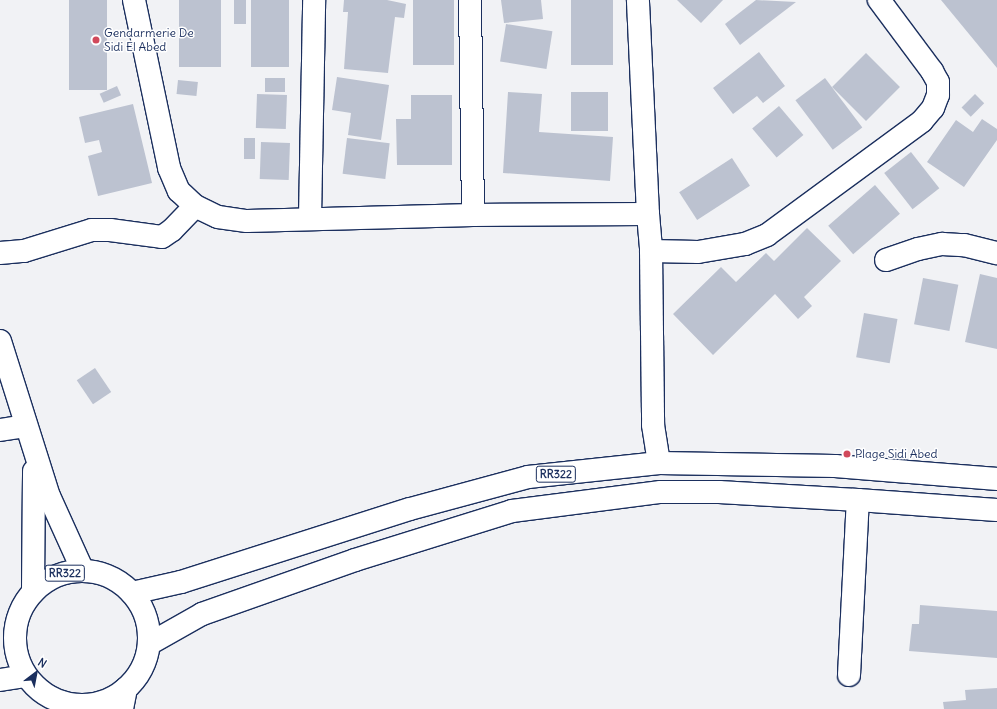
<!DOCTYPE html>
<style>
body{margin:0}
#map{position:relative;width:997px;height:709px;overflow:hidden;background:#f1f2f5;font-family:Delius,sans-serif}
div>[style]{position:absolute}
.building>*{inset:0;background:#bcc2d0;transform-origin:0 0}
.roads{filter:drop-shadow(1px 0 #1b2f5e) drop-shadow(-1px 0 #1b2f5e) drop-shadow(0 1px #1b2f5e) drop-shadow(0 -1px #1b2f5e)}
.street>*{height:22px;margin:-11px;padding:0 11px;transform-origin:11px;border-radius:11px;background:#fff}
.primary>*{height:22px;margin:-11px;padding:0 11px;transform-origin:11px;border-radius:11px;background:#fff}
.primary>.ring{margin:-11px;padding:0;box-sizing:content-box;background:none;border:22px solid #fff;border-radius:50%}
.dots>*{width:11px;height:11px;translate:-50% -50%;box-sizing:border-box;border:2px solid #fff;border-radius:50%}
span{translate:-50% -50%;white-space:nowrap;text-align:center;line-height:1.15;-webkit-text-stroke:3px #fff;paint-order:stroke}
.shield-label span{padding:1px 3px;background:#fff;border:1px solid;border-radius:3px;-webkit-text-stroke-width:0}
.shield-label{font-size:11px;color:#1b2f5e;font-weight:700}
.poi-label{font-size:12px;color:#1b2f5e}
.left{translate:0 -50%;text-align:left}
.north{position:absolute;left:16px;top:653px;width:40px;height:40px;-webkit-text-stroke:3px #fff;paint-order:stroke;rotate:32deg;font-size:11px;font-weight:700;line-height:16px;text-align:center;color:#1b2f5e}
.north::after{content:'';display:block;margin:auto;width:14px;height:18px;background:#1b2f5e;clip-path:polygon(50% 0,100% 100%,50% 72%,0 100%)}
</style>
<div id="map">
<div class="building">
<div style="left:69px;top:0;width:38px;height:90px"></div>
<div style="left:179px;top:0;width:42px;height:67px"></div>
<div style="left:234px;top:0;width:12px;height:24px"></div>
<div style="left:251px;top:0;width:38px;height:67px"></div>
<div style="clip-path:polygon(344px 0,387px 0,406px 4px,404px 18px,395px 17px,388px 73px,344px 69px,348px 12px,343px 12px)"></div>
<div style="left:413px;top:0;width:41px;height:65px"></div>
<div style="clip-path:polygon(501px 0,541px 0,543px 19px,504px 23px)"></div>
<div style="left:571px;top:0;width:42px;height:65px"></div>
<div style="clip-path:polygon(677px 0,723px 0,701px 23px)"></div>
<div style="clip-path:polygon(756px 0,796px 2px,740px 45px,725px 24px)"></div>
<div style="clip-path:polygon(941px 0,997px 0,997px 68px)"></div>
<div style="left:506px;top:24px;width:47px;height:38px;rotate:9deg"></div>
<div style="clip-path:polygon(759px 52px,785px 86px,763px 103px,757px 96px,733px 114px,713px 88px)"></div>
<div style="left:866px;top:53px;width:48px;height:48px;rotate:45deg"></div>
<div style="clip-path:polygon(337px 77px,389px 85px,381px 140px,348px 135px,351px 113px,332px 110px)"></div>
<div style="left:265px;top:78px;width:20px;height:14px"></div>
<div style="left:825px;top:78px;width:62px;height:37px;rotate:53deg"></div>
<div style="left:178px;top:80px;width:20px;height:14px;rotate:6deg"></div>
<div style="left:117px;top:86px;width:10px;height:19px;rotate:66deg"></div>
<div style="clip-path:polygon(508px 92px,542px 94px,539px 132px,613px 137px,610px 181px,503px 173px)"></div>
<div style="left:571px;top:92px;width:37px;height:39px"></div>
<div style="left:257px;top:94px;width:30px;height:34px;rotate:2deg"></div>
<div style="left:975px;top:94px;width:13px;height:19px;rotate:45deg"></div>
<div style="clip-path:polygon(411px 95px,452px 95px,452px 165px,397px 165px,396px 119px,411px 119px)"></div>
<div style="clip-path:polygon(133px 104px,152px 183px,98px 196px,88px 156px,102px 152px,99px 140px,85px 143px,79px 117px)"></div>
<div style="left:779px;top:106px;width:38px;height:35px;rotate:50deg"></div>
<div style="clip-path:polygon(982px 119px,997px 129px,997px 140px,964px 187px,927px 162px,956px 120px,973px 132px)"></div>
<div style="left:244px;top:138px;width:11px;height:21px"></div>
<div style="left:347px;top:138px;width:43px;height:36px;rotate:7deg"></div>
<div style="left:261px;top:142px;width:29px;height:37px;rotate:2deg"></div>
<div style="left:911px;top:152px;width:46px;height:34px;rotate:52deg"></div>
<div style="left:732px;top:158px;width:33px;height:63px;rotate:57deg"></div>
<div style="left:875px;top:185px;width:38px;height:62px;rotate:49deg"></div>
<div style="clip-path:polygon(807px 228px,841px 261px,804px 297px,812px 306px,798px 319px,775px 294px,713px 355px,673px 314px,721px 267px,736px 282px,766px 253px,774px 261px)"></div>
<div style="clip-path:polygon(980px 274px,997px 278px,997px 349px,965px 342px)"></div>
<div style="left:923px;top:278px;width:36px;height:47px;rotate:11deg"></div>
<div style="left:864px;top:313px;width:34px;height:45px;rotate:10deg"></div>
<div style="left:95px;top:368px;width:29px;height:22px;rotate:56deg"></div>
<div style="clip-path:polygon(920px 605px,997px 611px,997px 658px,909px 651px,912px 624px,919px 624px)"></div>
<div style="clip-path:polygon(997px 688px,997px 709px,944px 709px,943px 702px,966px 700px,965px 690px)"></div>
</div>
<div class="roads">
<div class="street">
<div style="left:134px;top:0;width:172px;rotate:78.2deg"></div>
<div style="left:169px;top:168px;width:25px;rotate:67deg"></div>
<div style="left:179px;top:191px;width:22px;rotate:43deg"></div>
<div style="left:470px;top:0;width:215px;rotate:89.2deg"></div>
<div style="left:648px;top:214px;width:37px;rotate:85deg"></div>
<div style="left:651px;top:251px;width:174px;rotate:89.3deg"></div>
<div style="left:653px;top:425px;width:38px;rotate:81deg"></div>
<div style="left:310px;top:218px;width:218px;rotate:-88.9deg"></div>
<div style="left:651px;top:251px;width:47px;rotate:1.2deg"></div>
<div style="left:698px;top:252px;width:48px;rotate:-9.7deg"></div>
<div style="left:745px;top:244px;width:24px;rotate:-22deg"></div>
<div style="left:767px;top:235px;width:192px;rotate:-36.3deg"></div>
<div style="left:922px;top:121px;width:17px;rotate:-50deg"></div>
<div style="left:933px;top:108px;width:14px;rotate:-69deg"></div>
<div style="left:938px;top:95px;width:13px;rotate:-90deg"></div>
<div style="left:938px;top:82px;width:13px;rotate:-119deg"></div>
<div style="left:932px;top:71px;width:89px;rotate:-126.7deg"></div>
<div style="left:0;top:253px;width:24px;rotate:-5deg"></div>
<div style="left:24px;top:251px;width:71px;rotate:-17.2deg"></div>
<div style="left:92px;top:230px;width:18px"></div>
<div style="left:110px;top:230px;width:52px;rotate:7.7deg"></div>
<div style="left:162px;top:237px;width:12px;rotate:-35deg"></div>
<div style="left:172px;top:230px;width:33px;rotate:-46deg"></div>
<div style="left:195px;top:206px;width:25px;rotate:26deg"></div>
<div style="left:218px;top:217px;width:29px;rotate:8deg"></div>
<div style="left:247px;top:221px;width:226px;rotate:-1.5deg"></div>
<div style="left:473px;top:215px;width:175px;rotate:-0.3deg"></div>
<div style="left:648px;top:214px;width:214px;rotate:-92.7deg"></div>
<div style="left:886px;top:260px;width:34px;rotate:-19deg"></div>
<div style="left:918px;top:249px;width:25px;rotate:-12deg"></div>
<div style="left:942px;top:244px;width:22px;rotate:3deg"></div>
<div style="left:964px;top:245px;width:34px;rotate:14deg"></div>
<div style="left:0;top:341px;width:163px;rotate:72.5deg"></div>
<div style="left:49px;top:496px;width:82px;rotate:65.6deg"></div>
<div style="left:0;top:430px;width:25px;rotate:-9deg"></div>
<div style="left:33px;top:590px;width:119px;rotate:-89.5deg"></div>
<div style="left:849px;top:675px;width:175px;rotate:-87.1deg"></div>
<div style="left:61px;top:702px;width:9px;rotate:54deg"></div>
<div style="left:122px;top:709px;width:21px;rotate:-79deg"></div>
</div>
<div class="primary">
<div class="ring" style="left:15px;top:571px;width:112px;height:112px"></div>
<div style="left:132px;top:593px;width:50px;rotate:-12.7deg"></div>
<div style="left:181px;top:582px;width:240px;rotate:-17.7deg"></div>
<div style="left:410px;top:509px;width:122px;rotate:-15.2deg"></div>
<div style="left:528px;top:477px;width:132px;rotate:-6.1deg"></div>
<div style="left:659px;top:463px;width:176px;rotate:1deg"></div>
<div style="left:835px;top:466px;width:163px;rotate:4.6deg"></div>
<div style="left:149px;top:644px;width:61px;rotate:-29.5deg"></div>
<div style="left:202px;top:614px;width:162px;rotate:-19.4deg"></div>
<div style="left:355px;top:560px;width:164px;rotate:-17.3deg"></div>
<div style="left:512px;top:511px;width:150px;rotate:-7.3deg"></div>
<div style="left:661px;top:492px;width:58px"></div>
<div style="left:719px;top:492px;width:139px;rotate:3.3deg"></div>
<div style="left:858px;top:500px;width:139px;rotate:4.1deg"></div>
<div style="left:0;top:680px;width:26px;rotate:-9deg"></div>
</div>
</div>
<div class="dots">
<div style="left:96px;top:40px;background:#d1495b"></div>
<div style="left:847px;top:454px;background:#d1495b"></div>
</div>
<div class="shield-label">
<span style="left:556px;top:474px">RR322</span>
<span style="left:65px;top:573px">RR322</span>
</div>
<div class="poi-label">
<span class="left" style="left:104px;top:40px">Gendarmerie De<br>Sidi El Abed</span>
<span class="left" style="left:855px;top:454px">Plage Sidi Abed</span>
</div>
<div class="north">N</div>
</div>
